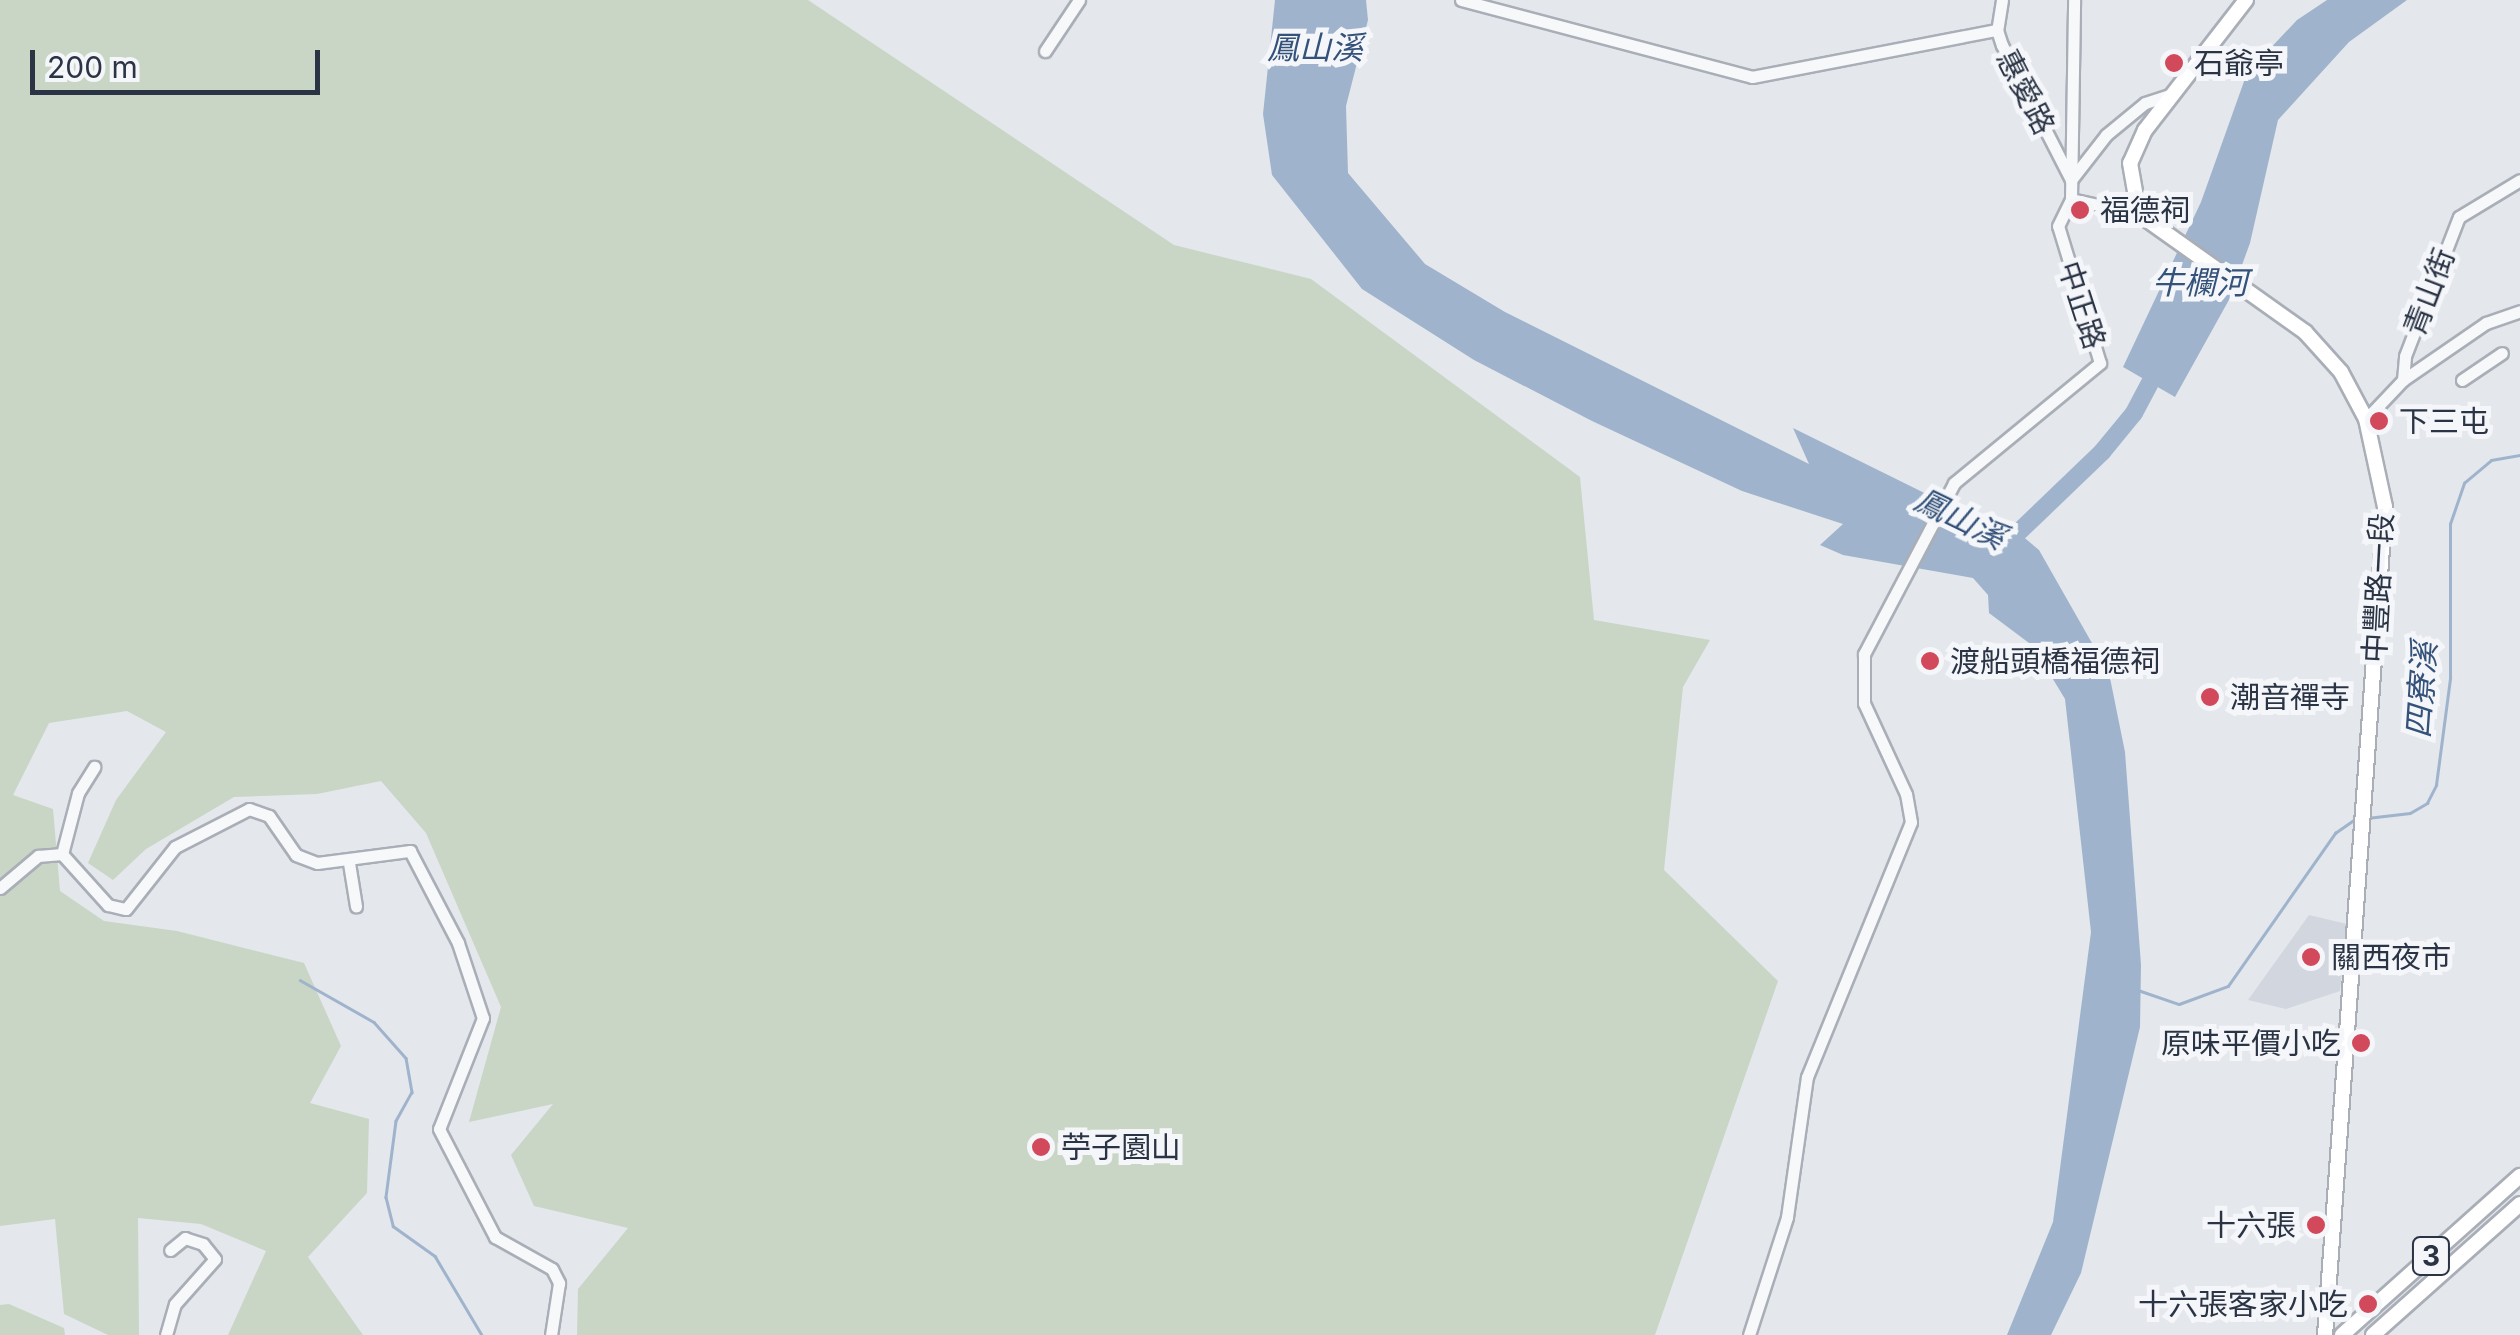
<!DOCTYPE html>
<meta charset="utf-8">
<style>
body{margin:0}
#map{position:relative;width:2520px;height:1335px;overflow:hidden;background:#e4e7ec;font-family:Inter,"Noto Sans TC",sans-serif}
div>[style]{position:absolute}
.built>*{inset:0;background:#d2d6de}
.green>*{inset:0;background:#c9d6c5}
.water>*{inset:0;background:#9fb4cc}
.stream>*{height:2.5px;margin:-1.25px;padding:0 1.25px;transform-origin:1.25px;border-radius:1.25px;background:#9fb4cc}
.river>*{height:18px;margin:-9px;padding:0 9px;transform-origin:9px;border-radius:9px;background:#9fb4cc}
.roads{filter:drop-shadow(2px 0 #a9aeb7) drop-shadow(-2px 0 #a9aeb7) drop-shadow(0 2px #a9aeb7) drop-shadow(0 -2px #a9aeb7)}
.minor>*{height:11px;margin:-5.5px;padding:0 5.5px;transform-origin:5.5px;border-radius:5.5px;background:#f7f8fa}
.major>*{height:14px;margin:-7px;padding:0 7px;transform-origin:7px;border-radius:7px;background:#fff}
.dots>*{width:28px;height:28px;translate:-50% -50%;box-sizing:border-box;border:5px solid #f4f6f9;border-radius:50%}
span{translate:-50% -50%;white-space:nowrap;text-align:center;line-height:1.15;-webkit-text-stroke:10px #f4f6f9;paint-order:stroke}
.shield-label span{padding:2px 8px;background:#f4f6f9;border:2px solid;border-radius:8px;-webkit-text-stroke-width:0}
.shield-label{font-size:28px;color:#2b3445;font-weight:700}
.poi-label{font-size:30px;color:#2b3445}
.left{translate:0 -50%;text-align:left}
.right{translate:-100% -50%;text-align:right}
.street-label{font-size:30px;color:#2b3445}
.water-label{font-size:32px;color:#34527a;font-style:italic}
.scale{position:absolute;left:30px;top:50px;width:290px;height:45px;box-sizing:border-box;border:5px solid #2b3445;border-top:0;padding-left:12px;font-size:30px;line-height:35px;white-space:nowrap;color:#2b3445;-webkit-text-stroke:8px #f4f6f9;paint-order:stroke}
</style>
<div id="map">
<div class="built">
<div style="clip-path:polygon(2309px 915px,2347px 924px,2340px 991px,2286px 1009px,2248px 1000px)"></div>
</div>
<div class="green">
<div style="clip-path:polygon(0 0,808px 0,1174px 245px,1311px 279px,1580px 477px,1594px 620px,1710px 640px,1683px 687px,1664px 870px,1778px 981px,1655px 1335px,577px 1335px,578px 1289px,628px 1228px,534px 1206px,511px 1155px,553px 1104px,469px 1122px,501px 1007px,426px 833px,381px 781px,317px 794px,234px 797px,146px 849px,113px 880px,88px 863px,116px 800px,166px 732px,127px 711px,49px 723px,13px 795px,53px 809px,60px 891px,104px 921px,177px 931px,304px 963px,341px 1046px,310px 1103px,369px 1119px,367px 1193px,308px 1257px,363px 1335px,228px 1335px,266px 1251px,201px 1224px,138px 1218px,139px 1335px,108px 1335px,64px 1314px,55px 1219px,0 1226px)"></div>
<div style="clip-path:polygon(9px 1304px,64px 1328px,65px 1335px,0 1335px,0 1305px)"></div>
</div>
<div class="water">
<div style="clip-path:polygon(1275px 0,1366px 0,1368px 20px,1346px 106px,1348px 173px,1425px 264px,1505px 312px,1809px 464px,1793px 428px,1973px 517px,2003px 520px,2039px 550px,2109px 673px,2125px 752px,2141px 965px,2140px 1027px,2081px 1273px,2051px 1335px,2007px 1335px,2053px 1222px,2091px 932px,2065px 699px,2033px 646px,1989px 613px,1988px 595px,1973px 578px,1843px 555px,1820px 545px,1843px 524px,1742px 491px,1592px 421px,1474px 360px,1362px 289px,1272px 175px,1263px 114px)"></div>
<div style="clip-path:polygon(2327px 0,2407px 0,2349px 42px,2278px 120px,2250px 243px,2230px 298px,2175px 397px,2123px 367px,2201px 202px,2247px 73px,2297px 20px)"></div>
</div>
<div class="stream">
<div style="left:2367px;top:818px;width:43px;rotate:-6.6deg"></div>
<div style="left:2410px;top:813px;width:20px;rotate:-30deg"></div>
<div style="left:2427px;top:803px;width:20px;rotate:-63deg"></div>
<div style="left:2436px;top:785px;width:108px;rotate:-82.5deg"></div>
<div style="left:2450px;top:678px;width:154px;rotate:-90deg"></div>
<div style="left:2450px;top:524px;width:43px;rotate:-71.1deg"></div>
<div style="left:2464px;top:483px;width:35px;rotate:-40deg"></div>
<div style="left:2491px;top:460px;width:29px;rotate:-10deg"></div>
<div style="left:300px;top:980px;width:85px;rotate:29.6deg"></div>
<div style="left:374px;top:1022px;width:48px;rotate:48.4deg"></div>
<div style="left:406px;top:1058px;width:35px;rotate:80deg"></div>
<div style="left:412px;top:1092px;width:33px;rotate:119deg"></div>
<div style="left:396px;top:1121px;width:77px;rotate:97.5deg"></div>
<div style="left:386px;top:1197px;width:30px;rotate:76deg"></div>
<div style="left:393px;top:1226px;width:52px;rotate:35.5deg"></div>
<div style="left:435px;top:1256px;width:92px;rotate:59.3deg"></div>
<div style="left:2138px;top:990px;width:43px;rotate:18.9deg"></div>
<div style="left:2179px;top:1004px;width:52px;rotate:-20.2deg"></div>
<div style="left:2228px;top:986px;width:187px;rotate:-55deg"></div>
<div style="left:2335px;top:833px;width:24px;rotate:-35deg"></div>
</div>
<div class="river">
<div style="left:2001px;top:549px;width:140px;rotate:-43.8deg"></div>
<div style="left:2102px;top:452px;width:50px;rotate:-50.6deg"></div>
<div style="left:2134px;top:413px;width:58px;rotate:-62.1deg"></div>
</div>
<div class="roads">
<div class="minor">
<div style="left:1461px;top:0;width:301px;rotate:14.8deg"></div>
<div style="left:1752px;top:77px;width:249px;rotate:-10.9deg"></div>
<div style="left:2002px;top:0;width:30px;rotate:99deg"></div>
<div style="left:1997px;top:30px;width:16px;rotate:72deg"></div>
<div style="left:2002px;top:45px;width:152px;rotate:62.9deg"></div>
<div style="left:2071px;top:180px;width:57px;rotate:-52.1deg"></div>
<div style="left:2106px;top:135px;width:50px;rotate:-39.4deg"></div>
<div style="left:2145px;top:103px;width:29px;rotate:-18deg"></div>
<div style="left:1045px;top:51px;width:61px;rotate:-56.3deg"></div>
<div style="left:2071px;top:199px;width:70px;rotate:12.4deg"></div>
<div style="left:2403px;top:380px;width:24px;rotate:-85deg"></div>
<div style="left:2405px;top:356px;width:149px;rotate:-68.8deg"></div>
<div style="left:2459px;top:217px;width:71px;rotate:-31.2deg"></div>
<div style="left:2462px;top:380px;width:48px;rotate:-34deg"></div>
<div style="left:2366px;top:419px;width:54px;rotate:-46.5deg"></div>
<div style="left:2403px;top:380px;width:101px;rotate:-34.5deg"></div>
<div style="left:2486px;top:323px;width:36px;rotate:-19deg"></div>
<div style="left:62px;top:854px;width:69px;rotate:48deg"></div>
<div style="left:108px;top:905px;width:18px;rotate:13deg"></div>
<div style="left:126px;top:909px;width:79px;rotate:-51.7deg"></div>
<div style="left:175px;top:847px;width:83px;rotate:-27.2deg"></div>
<div style="left:249px;top:809px;width:21px;rotate:19deg"></div>
<div style="left:269px;top:816px;width:47px;rotate:55.3deg"></div>
<div style="left:296px;top:855px;width:22px;rotate:21deg"></div>
<div style="left:317px;top:863px;width:94px;rotate:-7.4deg"></div>
<div style="left:410px;top:851px;width:104px;rotate:62.4deg"></div>
<div style="left:458px;top:943px;width:79px;rotate:71.6deg"></div>
<div style="left:483px;top:1018px;width:119px;rotate:111.6deg"></div>
<div style="left:439px;top:1129px;width:122px;rotate:62.6deg"></div>
<div style="left:495px;top:1237px;width:65px;rotate:29.3deg"></div>
<div style="left:552px;top:1269px;width:16px;rotate:63deg"></div>
<div style="left:559px;top:1283px;width:53px;rotate:98.7deg"></div>
<div style="left:62px;top:854px;width:63px;rotate:-75.3deg"></div>
<div style="left:78px;top:793px;width:31px;rotate:-58deg"></div>
<div style="left:349px;top:863px;width:44px;rotate:80.8deg"></div>
<div style="left:0;top:888px;width:50px;rotate:-40.1deg"></div>
<div style="left:38px;top:856px;width:24px;rotate:-5deg"></div>
<div style="left:166px;top:1335px;width:32px;rotate:-74deg"></div>
<div style="left:175px;top:1304px;width:60px;rotate:-48.4deg"></div>
<div style="left:215px;top:1259px;width:19px;rotate:-129deg"></div>
<div style="left:203px;top:1244px;width:19px;rotate:-162deg"></div>
<div style="left:185px;top:1238px;width:19px;rotate:141deg"></div>
<div style="left:1749px;top:1335px;width:124px;rotate:-72.1deg"></div>
<div style="left:1787px;top:1217px;width:141px;rotate:-81.9deg"></div>
<div style="left:1807px;top:1077px;width:275px;rotate:-67.8deg"></div>
<div style="left:1911px;top:822px;width:28px;rotate:-100deg"></div>
<div style="left:1906px;top:794px;width:100px;rotate:-114.8deg"></div>
<div style="left:1864px;top:703px;width:49px;rotate:-90deg"></div>
<div style="left:1864px;top:654px;width:193px;rotate:-62.2deg"></div>
<div style="left:1954px;top:483px;width:189px;rotate:-39.4deg"></div>
<div style="left:2100px;top:363px;width:143px;rotate:-107deg"></div>
<div style="left:2058px;top:226px;width:30px;rotate:-64deg"></div>
<div style="left:2071px;top:199px;width:199px;rotate:-89.1deg"></div>
</div>
<div class="major">
<div style="left:2246px;top:0;width:165px;rotate:127.8deg"></div>
<div style="left:2145px;top:130px;width:36px;rotate:114deg"></div>
<div style="left:2130px;top:163px;width:52px;rotate:80deg"></div>
<div style="left:2139px;top:214px;width:204px;rotate:35.4deg"></div>
<div style="left:2305px;top:332px;width:54px;rotate:48deg"></div>
<div style="left:2341px;top:372px;width:53px;rotate:62deg"></div>
<div style="left:2366px;top:419px;width:90px;rotate:77.8deg"></div>
<div style="left:2385px;top:507px;width:830px;rotate:94.14deg"></div>
<div style="left:2342px;top:1335px;width:239px;rotate:-41.8deg"></div>
<div style="left:2373px;top:1335px;width:197px;rotate:-41.7deg"></div>
</div>
</div>
<div class="dots">
<div style="left:2174px;top:63px;background:#d1495b"></div>
<div style="left:2080px;top:210px;background:#d1495b"></div>
<div style="left:2379px;top:421px;background:#d1495b"></div>
<div style="left:1930px;top:661px;background:#d1495b"></div>
<div style="left:2210px;top:697px;background:#d1495b"></div>
<div style="left:2311px;top:957px;background:#d1495b"></div>
<div style="left:2361px;top:1043px;background:#d1495b"></div>
<div style="left:1041px;top:1147px;background:#d1495b"></div>
<div style="left:2316px;top:1225px;background:#d1495b"></div>
<div style="left:2368px;top:1304px;background:#d1495b"></div>
</div>
<div class="shield-label">
<span style="left:2431px;top:1256px">3</span>
</div>
<div class="poi-label">
<span class="left" style="left:2194px;top:63px">石爺亭</span>
<span class="left" style="left:2100px;top:210px">福德祠</span>
<span class="left" style="left:2399px;top:421px">下三屯</span>
<span class="left" style="left:1950px;top:661px">渡船頭橋福德祠</span>
<span class="left" style="left:2230px;top:697px">潮音禪寺</span>
<span class="left" style="left:2331px;top:957px">關西夜市</span>
<span class="right" style="left:2341px;top:1043px">原味平價小吃</span>
<span class="left" style="left:1061px;top:1147px">苧子園山</span>
<span class="right" style="left:2296px;top:1225px">十六張</span>
<span class="right" style="left:2348px;top:1304px">十六張客家小吃</span>
</div>
<div class="street-label">
<span style="left:2026px;top:92px;rotate:63deg">惠愛路</span>
<span style="left:2429px;top:292px;rotate:-69deg">青山街</span>
<span style="left:2082px;top:305px;rotate:72deg">中正路</span>
<span style="left:2378px;top:588px;rotate:-87deg">中豐路一段</span>
</div>
<div class="water-label">
<span style="left:1315px;top:48px">鳳山溪</span>
<span style="left:2200px;top:283px">牛欄河</span>
<span style="left:1960px;top:519px;rotate:26deg">鳳山溪</span>
<span style="left:2422px;top:690px;rotate:-86deg">四寮溪</span>
</div>
<div class="scale">200 m</div>
</div>
